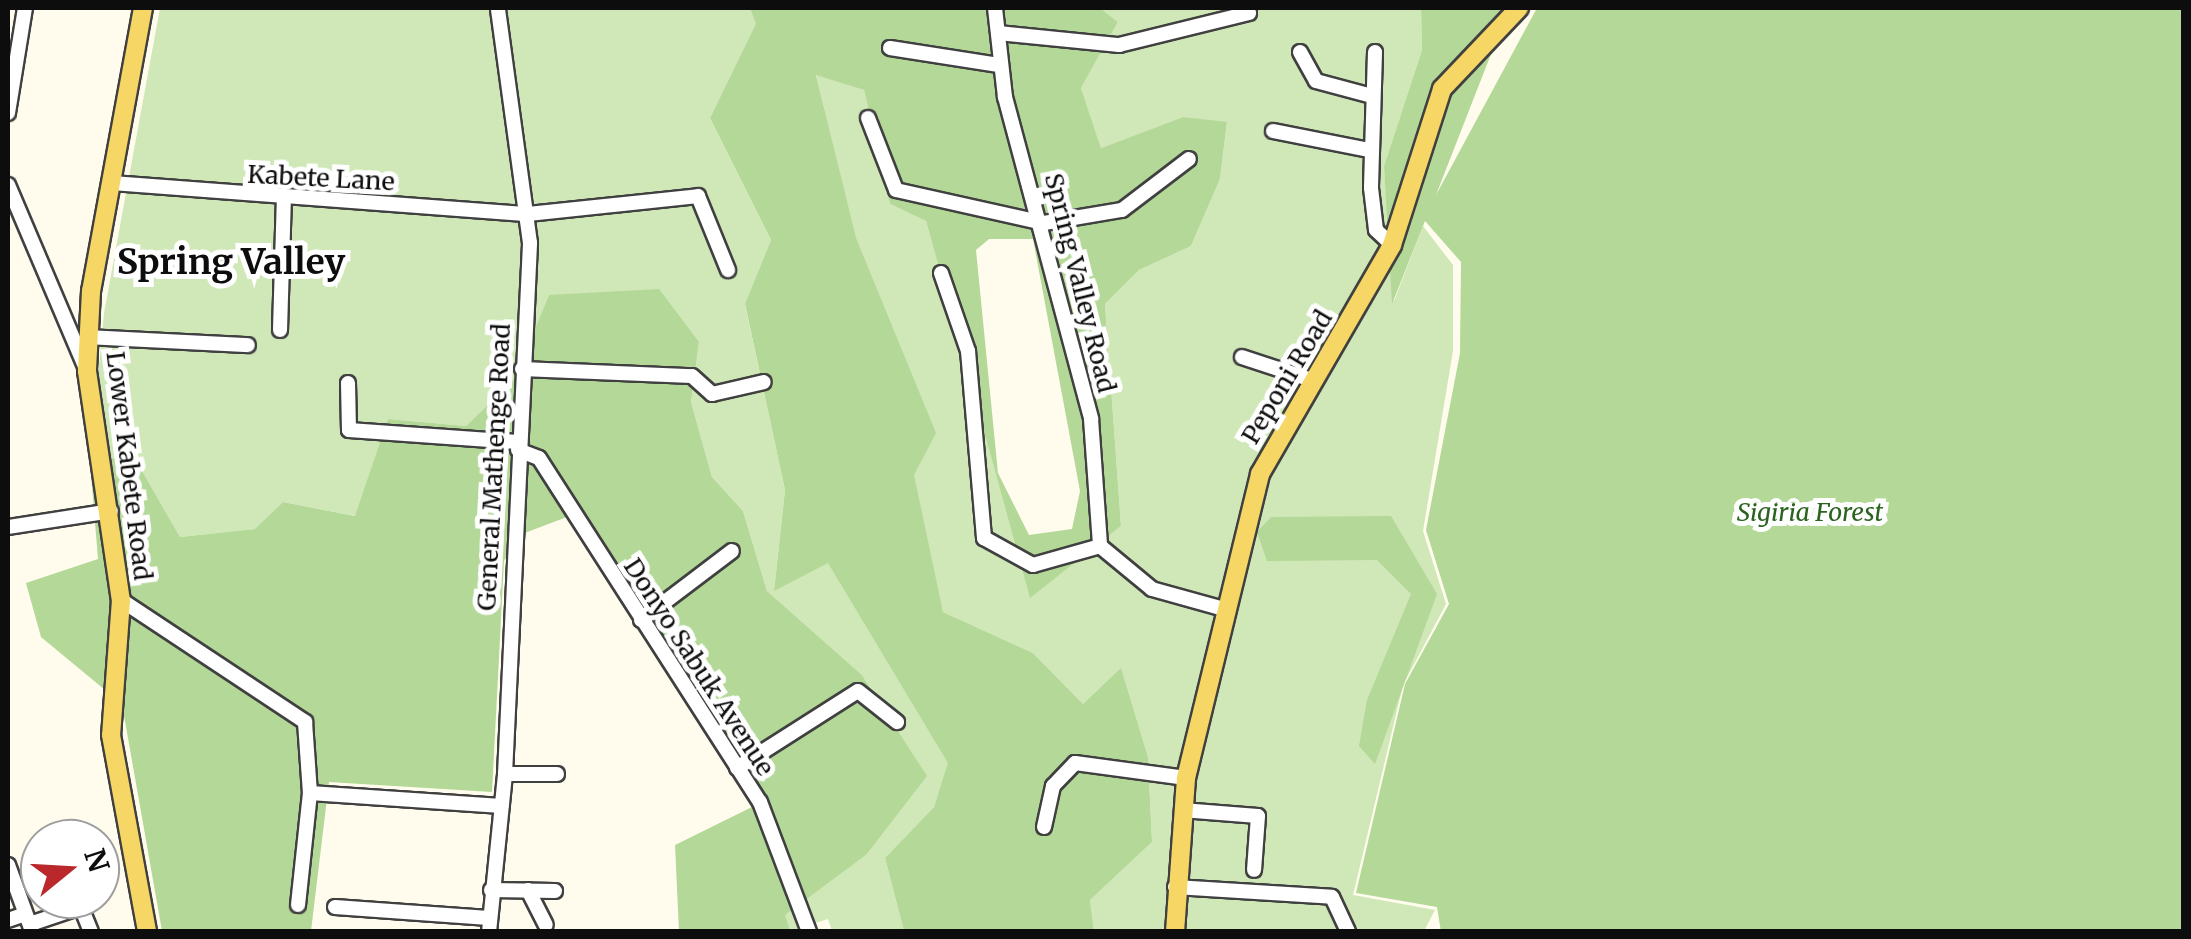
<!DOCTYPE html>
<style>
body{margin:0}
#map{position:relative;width:2191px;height:939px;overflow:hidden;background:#fffced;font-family:Merriweather,serif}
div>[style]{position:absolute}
.green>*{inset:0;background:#d0e8b8}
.forest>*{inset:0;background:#b3d897}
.roads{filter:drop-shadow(2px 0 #404040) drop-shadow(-2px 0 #404040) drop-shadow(0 2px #404040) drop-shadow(0 -2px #404040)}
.minor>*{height:14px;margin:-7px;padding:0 7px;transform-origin:7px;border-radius:7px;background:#fff}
.major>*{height:18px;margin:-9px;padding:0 9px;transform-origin:9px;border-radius:9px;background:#f6d766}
span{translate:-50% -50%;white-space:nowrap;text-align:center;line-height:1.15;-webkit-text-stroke:10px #fff;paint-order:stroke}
.street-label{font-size:25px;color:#0d0d0d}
.park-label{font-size:25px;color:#2b631f;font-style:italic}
.district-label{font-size:35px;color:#0d0d0d;font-weight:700}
.frame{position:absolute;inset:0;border:10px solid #0d0d0d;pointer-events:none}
.north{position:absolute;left:20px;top:819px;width:100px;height:100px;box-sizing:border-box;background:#fff;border:2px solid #9e9e9e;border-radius:50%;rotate:72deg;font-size:28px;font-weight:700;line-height:40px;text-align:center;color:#0d0d0d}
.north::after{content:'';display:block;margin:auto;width:35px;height:45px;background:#ba282b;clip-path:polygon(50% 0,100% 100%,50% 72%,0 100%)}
</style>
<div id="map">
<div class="green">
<div style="clip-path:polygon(160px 8px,750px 8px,757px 24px,710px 118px,771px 240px,745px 305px,785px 490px,774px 590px,828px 562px,949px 763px,934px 807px,885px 858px,904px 931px,832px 931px,828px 919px,790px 931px,784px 915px,866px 855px,861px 674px,767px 591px,743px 511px,712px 477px,691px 402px,699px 342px,549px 295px,513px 382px,466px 426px,388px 419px,356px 516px,283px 502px,256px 529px,180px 537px,133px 455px,90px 462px,104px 313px)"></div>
<div style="clip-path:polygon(1100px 8px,1421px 8px,1422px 50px,1384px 166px,1394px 301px,1423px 226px,1453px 265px,1453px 351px,1423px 531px,1446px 604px,1403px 685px,1353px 895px,1435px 910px,1424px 931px,1094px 931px,1090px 900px,1152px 842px,1148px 757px,1121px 669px,1083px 704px,1033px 653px,943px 612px,816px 74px,864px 90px,890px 204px,926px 221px,1030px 597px,1121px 526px,1105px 304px,1139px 270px,1191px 246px,1220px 179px,1227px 123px,1183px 117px,1101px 148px,1081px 88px,1118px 22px)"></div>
</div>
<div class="forest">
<div style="clip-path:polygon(evenodd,750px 8px,1100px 8px,1118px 22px,1081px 88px,1101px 148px,1183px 117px,1227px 122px,1220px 179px,1191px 246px,1139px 270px,1105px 304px,1121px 526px,1030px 598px,926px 221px,890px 204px,864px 90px,816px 75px,856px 238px,936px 433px,914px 475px,943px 612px,1033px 653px,1083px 704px,1121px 668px,1148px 757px,1152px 842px,1090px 900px,1094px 931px,904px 931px,885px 858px,934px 807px,948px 763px,828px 563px,774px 591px,785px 490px,745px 304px,771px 240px,710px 118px,756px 24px,750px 8px,989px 239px,1033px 239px,1080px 491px,1072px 529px,1029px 535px,998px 473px,976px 250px,989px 239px)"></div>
<div style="clip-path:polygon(1421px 8px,1509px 8px,1436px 195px,1537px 8px,2183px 8px,2183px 931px,1441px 932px,1437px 907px,1356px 893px,1405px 684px,1449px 604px,1426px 530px,1460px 353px,1461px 262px,1425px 221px,1392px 304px,1384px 166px,1422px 50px)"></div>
<div style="clip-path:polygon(659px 289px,699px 342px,691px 402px,712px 477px,743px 511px,767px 591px,861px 674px,927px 776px,866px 855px,785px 915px,790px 931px,679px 931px,675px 845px,752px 807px,567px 517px,522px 534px,504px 561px,492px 792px,329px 782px,311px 931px,162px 931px,122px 704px,41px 637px,26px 583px,98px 559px,90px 462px,133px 455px,180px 537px,255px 529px,283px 502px,355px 516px,388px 419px,466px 426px,513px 381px,549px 295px)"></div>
<div style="clip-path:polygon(1391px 516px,1437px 594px,1375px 764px,1359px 746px,1367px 700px,1411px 594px,1377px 560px,1267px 561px,1257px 532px,1271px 517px)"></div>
</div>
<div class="roads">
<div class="minor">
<div style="left:995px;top:8px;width:90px;rotate:83.6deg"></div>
<div style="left:1005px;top:97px;width:333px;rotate:75deg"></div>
<div style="left:1091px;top:419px;width:127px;rotate:85.9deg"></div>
<div style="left:1100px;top:546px;width:67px;rotate:39.6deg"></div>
<div style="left:1152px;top:589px;width:78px;rotate:15.6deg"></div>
<div style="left:998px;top:33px;width:122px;rotate:5.7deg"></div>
<div style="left:1119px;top:45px;width:134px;rotate:-13.8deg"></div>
<div style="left:890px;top:48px;width:110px;rotate:8.9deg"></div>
<div style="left:1300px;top:52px;width:33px;rotate:61deg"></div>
<div style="left:1316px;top:81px;width:58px;rotate:15deg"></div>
<div style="left:1375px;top:52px;width:136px;rotate:91.7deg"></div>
<div style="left:1371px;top:188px;width:42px;rotate:83.2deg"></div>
<div style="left:1376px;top:230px;width:22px;rotate:43deg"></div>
<div style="left:8px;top:113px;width:106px;rotate:-80.8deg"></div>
<div style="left:868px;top:118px;width:77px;rotate:68.7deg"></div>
<div style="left:896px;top:190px;width:152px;rotate:12.6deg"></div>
<div style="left:1044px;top:223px;width:79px;rotate:-9.5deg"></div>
<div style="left:1122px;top:210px;width:84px;rotate:-37.3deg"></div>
<div style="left:1273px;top:131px;width:98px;rotate:11.2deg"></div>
<div style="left:112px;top:183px;width:417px;rotate:4.3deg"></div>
<div style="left:528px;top:214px;width:171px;rotate:-6deg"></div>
<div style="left:698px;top:196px;width:80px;rotate:67.9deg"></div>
<div style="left:8px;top:185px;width:200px;rotate:67deg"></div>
<div style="left:941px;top:273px;width:83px;rotate:70.9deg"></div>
<div style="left:968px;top:351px;width:188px;rotate:85.1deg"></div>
<div style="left:984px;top:538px;width:56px;rotate:28.9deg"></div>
<div style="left:1033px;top:565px;width:70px;rotate:-15.8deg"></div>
<div style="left:280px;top:330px;width:132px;rotate:-88.3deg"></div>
<div style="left:88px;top:337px;width:160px;rotate:2.9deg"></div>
<div style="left:1242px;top:357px;width:74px;rotate:18.2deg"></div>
<div style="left:522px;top:369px;width:170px;rotate:2.4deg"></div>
<div style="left:692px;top:376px;width:27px;rotate:42deg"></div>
<div style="left:712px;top:394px;width:53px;rotate:-13deg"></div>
<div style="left:348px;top:383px;width:47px;rotate:88.8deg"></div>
<div style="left:349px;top:430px;width:169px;rotate:4.1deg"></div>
<div style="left:518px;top:450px;width:22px;rotate:21deg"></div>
<div style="left:539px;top:458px;width:409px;rotate:57.3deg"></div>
<div style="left:760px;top:802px;width:139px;rotate:69.3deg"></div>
<div style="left:8px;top:527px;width:104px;rotate:-8.8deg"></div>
<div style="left:121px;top:600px;width:221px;rotate:33.5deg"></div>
<div style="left:305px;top:722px;width:71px;rotate:86deg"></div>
<div style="left:310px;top:793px;width:192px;rotate:3.9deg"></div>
<div style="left:641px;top:620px;width:114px;rotate:-37.2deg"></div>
<div style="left:737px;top:768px;width:143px;rotate:-32.5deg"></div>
<div style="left:858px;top:691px;width:50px;rotate:38.5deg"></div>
<div style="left:505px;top:774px;width:52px"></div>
<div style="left:1182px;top:810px;width:76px;rotate:4.5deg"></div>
<div style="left:1258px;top:816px;width:54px;rotate:94.2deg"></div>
<div style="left:1044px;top:827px;width:42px;rotate:-77.6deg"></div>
<div style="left:1053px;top:786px;width:32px;rotate:-46deg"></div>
<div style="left:1075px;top:763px;width:112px;rotate:7.7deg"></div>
<div style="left:8px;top:865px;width:70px;rotate:70deg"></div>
<div style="left:1175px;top:887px;width:157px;rotate:3.6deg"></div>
<div style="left:1332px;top:897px;width:38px;rotate:65deg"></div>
<div style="left:491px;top:890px;width:64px;rotate:0.9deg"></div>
<div style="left:528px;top:890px;width:39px;rotate:63deg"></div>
<div style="left:298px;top:905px;width:113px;rotate:-83.9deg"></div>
<div style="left:335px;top:907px;width:154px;rotate:4.1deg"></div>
<div style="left:8px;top:920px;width:18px;rotate:-19deg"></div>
<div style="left:30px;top:924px;width:54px;rotate:-18.4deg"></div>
<div style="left:81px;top:907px;width:27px;rotate:68deg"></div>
<div style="left:489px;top:932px;width:159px;rotate:-84.2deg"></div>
<div style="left:505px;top:774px;width:532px;rotate:-87.3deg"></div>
<div style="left:530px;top:243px;width:237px;rotate:-97.8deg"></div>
</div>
<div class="major">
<div style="left:143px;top:8px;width:288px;rotate:100.4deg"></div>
<div style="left:91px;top:291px;width:80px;rotate:92.9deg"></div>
<div style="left:87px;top:371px;width:232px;rotate:81.6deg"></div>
<div style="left:121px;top:600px;width:135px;rotate:94.2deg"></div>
<div style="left:111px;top:735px;width:200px;rotate:79.6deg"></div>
<div style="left:1175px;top:932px;width:154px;rotate:-85.9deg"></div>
<div style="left:1186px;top:778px;width:313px;rotate:-76.3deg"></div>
<div style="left:1260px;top:474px;width:264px;rotate:-60deg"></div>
<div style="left:1392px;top:245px;width:164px;rotate:-72.2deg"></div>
<div style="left:1442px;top:89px;width:112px;rotate:-46.5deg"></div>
</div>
</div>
<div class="street-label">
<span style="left:321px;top:178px;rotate:3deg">Kabete Lane</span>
<span style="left:1080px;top:283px;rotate:76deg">Spring Valley Road</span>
<span style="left:1287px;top:377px;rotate:-59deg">Peponi Road</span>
<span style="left:129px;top:466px;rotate:83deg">Lower Kabete Road</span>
<span style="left:494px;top:467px;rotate:-87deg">General Mathenge Road</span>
<span style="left:699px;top:667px;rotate:57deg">Donyo Sabuk Avenue</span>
</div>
<div class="park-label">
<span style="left:1810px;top:512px">Sigiria Forest</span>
</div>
<div class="district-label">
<span style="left:231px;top:262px">Spring Valley</span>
</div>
<div class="frame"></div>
<div class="north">N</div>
</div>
